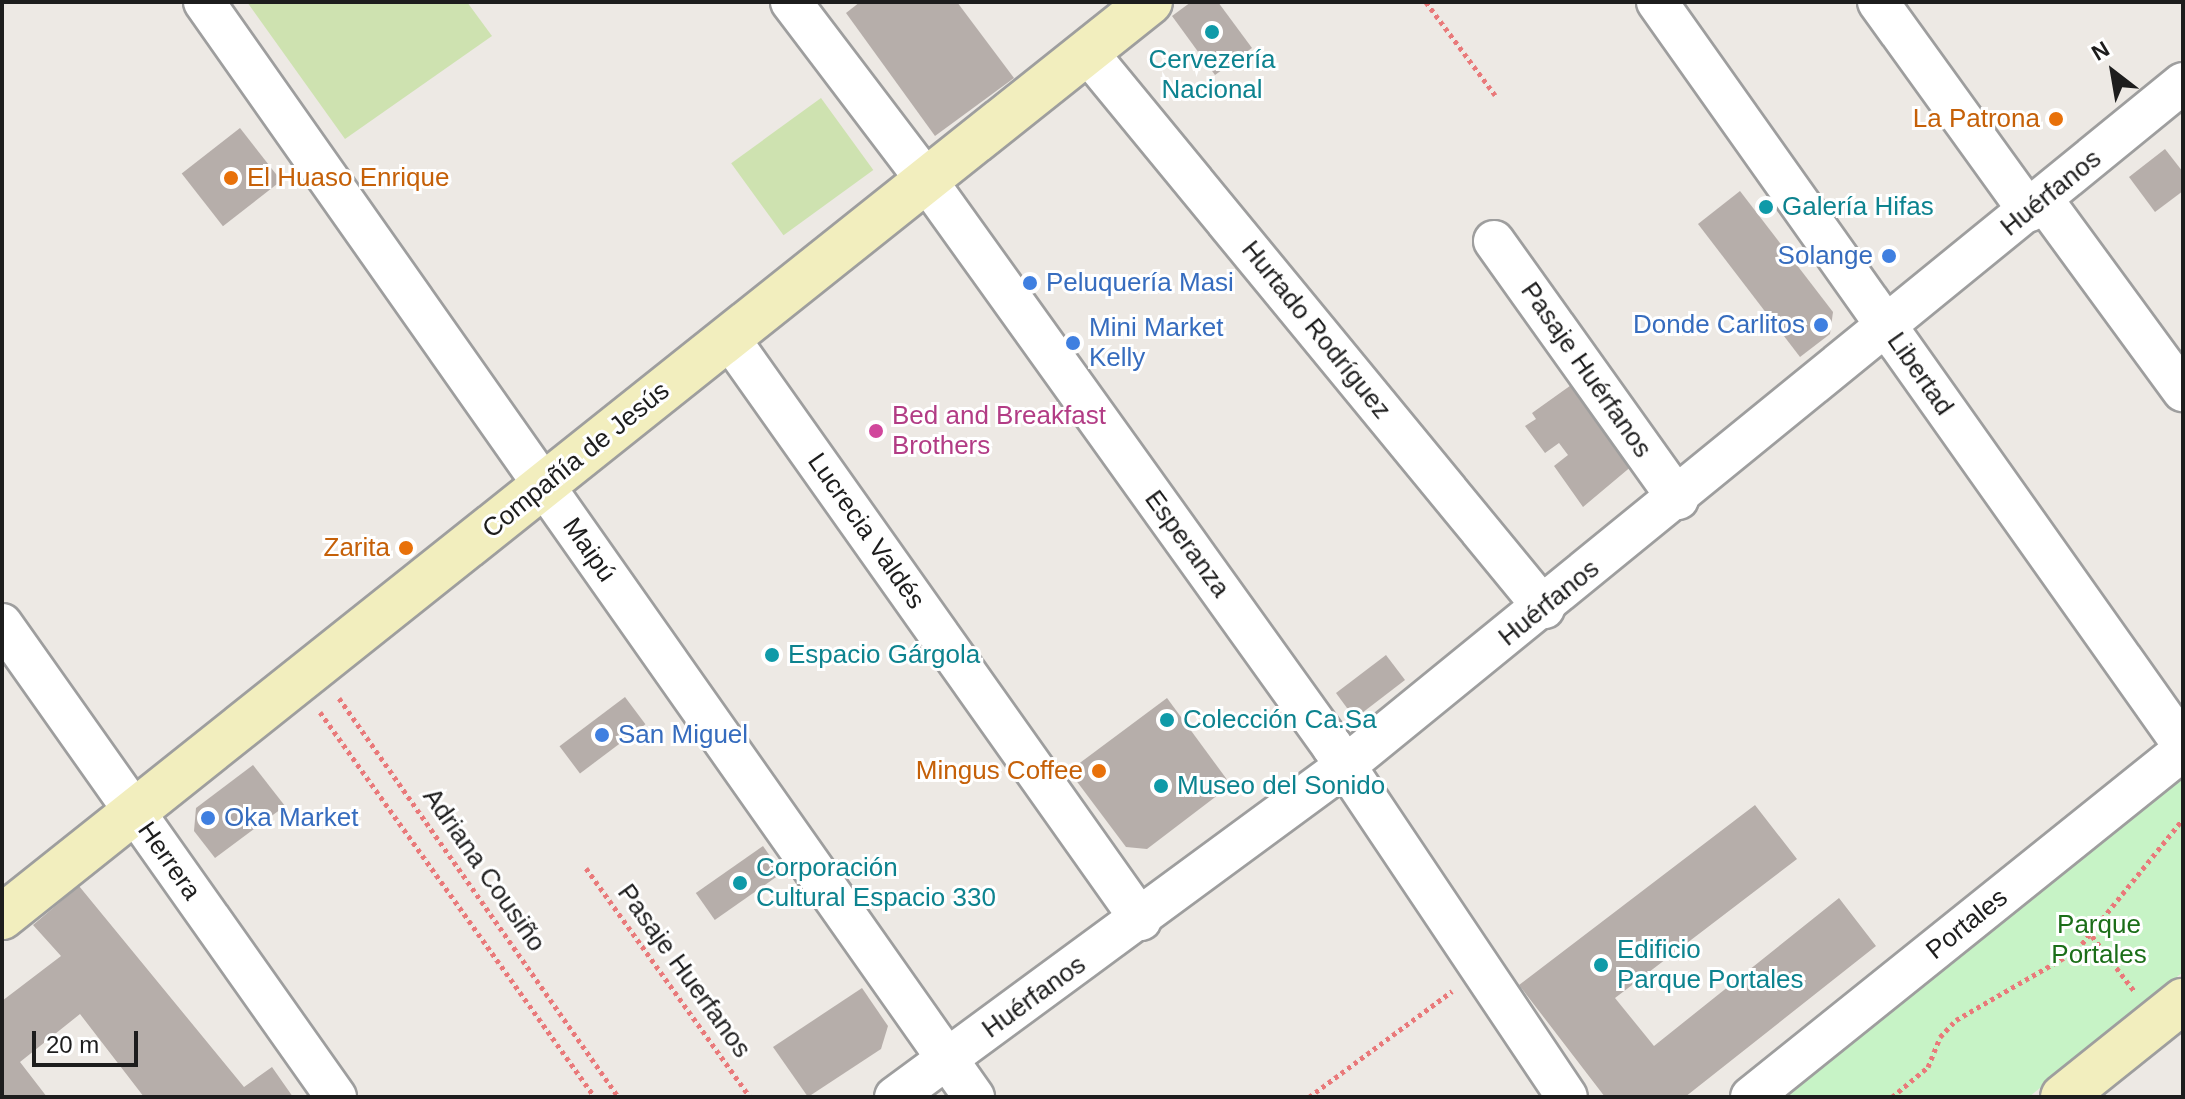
<!DOCTYPE html>
<meta charset="utf-8">
<style>
body{margin:0}
#map{position:relative;width:2185px;height:1099px;overflow:hidden;background:#ede9e4;font-family:Helvetica,sans-serif}
div>[style]{position:absolute}
.grass>*{inset:0;background:#cee2b0;transform-origin:0 0}
.park>*{inset:0;background:#c7f3c6}
.building>*{inset:0;background:#b6aeaa;transform-origin:0 0}
.path>*{height:5px;margin-top:-2.5px;transform-origin:0;background:repeating-linear-gradient(90deg,#e9797a 0 4px,transparent 0 8px)}
.roads{filter:drop-shadow(2px 0 #9e9e9e) drop-shadow(-2px 0 #9e9e9e) drop-shadow(0 2px #9e9e9e) drop-shadow(0 -2px #9e9e9e)}
.street>*{height:40px;margin:-20px;padding:0 20px;transform-origin:20px;border-radius:20px;background:#fff}
.secondary>*{height:44px;margin:-22px;padding:0 22px;transform-origin:22px;border-radius:22px;background:#f2eebe}
.dots>*{width:22px;height:22px;translate:-50% -50%;box-sizing:border-box;border:4px solid #fff;border-radius:50%}
span{translate:-50% -50%;white-space:nowrap;text-align:center;line-height:1.15;-webkit-text-stroke:6px #fff;paint-order:stroke}
.culture-label{font-size:26px;color:#0d838f}
.left{translate:0 -50%;text-align:left}
.food-label{font-size:26px;color:#c56008}
.right{translate:-100% -50%;text-align:right}
.street-label{font-size:26px;color:#1d1d1d}
.shop-label{font-size:26px;color:#366cbe}
.hotel-label{font-size:26px;color:#b23c85}
.park-label{font-size:26px;color:#1b6e18}
.frame{position:absolute;inset:0;border:4px solid #1d1d1d;pointer-events:none}
.north{position:absolute;left:2073px;top:32px;width:80px;height:80px;-webkit-text-stroke:6px #fff;paint-order:stroke;rotate:329deg;font-size:22px;font-weight:700;line-height:32px;text-align:center;color:#1d1d1d}
.north::after{content:'';display:block;margin:auto;width:28px;height:36px;background:#1d1d1d;clip-path:polygon(50% 0,100% 100%,50% 72%,0 100%)}
.scale{position:absolute;left:32px;top:1031px;width:106px;height:36px;box-sizing:border-box;border:4px solid #1d1d1d;border-top:0;padding-left:10px;font-size:24px;line-height:28px;white-space:nowrap;color:#1d1d1d;-webkit-text-stroke:6px #fff;paint-order:stroke}
</style>
<div id="map">
<div class="grass">
<div style="clip-path:polygon(247px 2px,467px 2px,492px 36px,345px 139px)"></div>
<div style="left:821px;top:98px;width:89px;height:111px;rotate:54deg"></div>
</div>
<div class="park">
<div style="clip-path:polygon(2183px 773px,2183px 972px,2029px 1097px,1782px 1097px)"></div>
</div>
<div class="building">
<div style="clip-path:polygon(860px 2px,957px 2px,1014px 78px,935px 136px,846px 13px)"></div>
<div style="clip-path:polygon(1191px 2px,1218px 2px,1252px 48px,1215px 75px,1172px 16px)"></div>
<div style="left:240px;top:128px;width:67px;height:74px;rotate:52deg"></div>
<div style="clip-path:polygon(2165px 149px,2183px 172px,2183px 191px,2155px 212px,2129px 177px)"></div>
<div style="clip-path:polygon(1740px 191px,1833px 312px,1830px 334px,1800px 357px,1698px 224px)"></div>
<div style="clip-path:polygon(1574px 383px,1633px 465px,1583px 507px,1554px 466px,1568px 455px,1559px 443px,1545px 453px,1525px 426px,1536px 419px,1532px 413px)"></div>
<div style="clip-path:polygon(1386px 655px,1405px 680px,1362px 713px,1347px 708px,1336px 693px)"></div>
<div style="left:625px;top:697px;width:34px;height:82px;rotate:53deg"></div>
<div style="clip-path:polygon(1167px 698px,1231px 785px,1147px 849px,1126px 847px,1069px 771px)"></div>
<div style="clip-path:polygon(253px 765px,285px 806px,215px 858px,194px 831px,196px 808px)"></div>
<div style="clip-path:polygon(1755px 805px,1797px 859px,1615px 998px,1654px 1046px,1839px 898px,1876px 946px,1685px 1097px,1605px 1097px,1519px 985px)"></div>
<div style="left:763px;top:846px;width:33px;height:82px;rotate:55deg"></div>
<div style="clip-path:polygon(79px 886px,244px 1087px,272px 1067px,293px 1097px,144px 1097px,80px 1014px,20px 1062px,47px 1097px,2px 1097px,2px 1001px,61px 956px,33px 925px)"></div>
<div style="clip-path:polygon(862px 988px,888px 1026px,881px 1049px,808px 1097px,773px 1047px)"></div>
</div>
<div class="path">
<div style="left:1426px;top:2px;width:116px;rotate:53.4deg"></div>
<div style="left:339px;top:698px;width:487px;rotate:55deg"></div>
<div style="left:320px;top:712px;width:473px;rotate:54.5deg"></div>
<div style="left:586px;top:868px;width:282px;rotate:54.4deg"></div>
<div style="left:2092px;top:936px;width:71px;rotate:52.5deg"></div>
<div style="left:1309px;top:1097px;width:178px;rotate:-36.5deg"></div>
<div style="left:1892px;top:1097px;width:47px;rotate:-39.8deg"></div>
<div style="left:1928px;top:1067px;width:32px;rotate:-68deg"></div>
<div style="left:1940px;top:1037px;width:23px;rotate:-47deg"></div>
<div style="left:1956px;top:1020px;width:140px;rotate:-30deg"></div>
<div style="left:2077px;top:950px;width:169px;rotate:-51deg"></div>
</div>
<div class="roads">
<div class="street">
<div style="left:204px;top:2px;width:1339px;rotate:54.89deg"></div>
<div style="left:791px;top:2px;width:225px;rotate:52.8deg"></div>
<div style="left:927px;top:181px;width:695px;rotate:54.37deg"></div>
<div style="left:1332px;top:746px;width:422px;rotate:56.2deg"></div>
<div style="left:1657px;top:2px;width:910px;rotate:54.7deg"></div>
<div style="left:1878px;top:2px;width:258px;rotate:54.2deg"></div>
<div style="left:1087px;top:52px;width:720px;rotate:50.58deg"></div>
<div style="left:2043px;top:200px;width:237px;rotate:53.8deg"></div>
<div style="left:1494px;top:241px;width:317px;rotate:54.5deg"></div>
<div style="left:729px;top:338px;width:713px;rotate:54.71deg"></div>
<div style="left:2px;top:624px;width:579px;rotate:54.77deg"></div>
<div style="left:895px;top:1097px;width:559px;rotate:-36.34deg"></div>
<div style="left:1345px;top:766px;width:1081px;rotate:-39.18deg"></div>
<div style="left:1751px;top:1097px;width:554px;rotate:-38.77deg"></div>
</div>
<div class="secondary">
<div style="left:2px;top:917px;width:1468px;rotate:-38.56deg"></div>
<div style="left:2063px;top:1097px;width:154px;rotate:-38.7deg"></div>
</div>
</div>
<div class="dots">
<div style="left:1212px;top:32px;background:#0f9aa8"></div>
<div style="left:2056px;top:119px;background:#e8710a"></div>
<div style="left:231px;top:178px;background:#e8710a"></div>
<div style="left:1766px;top:207px;background:#0f9aa8"></div>
<div style="left:1889px;top:256px;background:#3f7fe0"></div>
<div style="left:1030px;top:283px;background:#3f7fe0"></div>
<div style="left:1821px;top:325px;background:#3f7fe0"></div>
<div style="left:1073px;top:343px;background:#3f7fe0"></div>
<div style="left:876px;top:431px;background:#d1479c"></div>
<div style="left:406px;top:548px;background:#e8710a"></div>
<div style="left:772px;top:655px;background:#0f9aa8"></div>
<div style="left:1167px;top:720px;background:#0f9aa8"></div>
<div style="left:602px;top:735px;background:#3f7fe0"></div>
<div style="left:1099px;top:771px;background:#e8710a"></div>
<div style="left:1161px;top:786px;background:#0f9aa8"></div>
<div style="left:208px;top:818px;background:#3f7fe0"></div>
<div style="left:740px;top:883px;background:#0f9aa8"></div>
<div style="left:1601px;top:965px;background:#0f9aa8"></div>
</div>
<div class="culture-label">
<span style="left:1212px;top:75px">Cervezería<br>Nacional</span>
<span class="left" style="left:1782px;top:207px">Galería Hifas</span>
<span class="left" style="left:788px;top:655px">Espacio Gárgola</span>
<span class="left" style="left:1183px;top:720px">Colección Ca.Sa</span>
<span class="left" style="left:1177px;top:786px">Museo del Sonido</span>
<span class="left" style="left:756px;top:883px">Corporación<br>Cultural Espacio 330</span>
<span class="left" style="left:1617px;top:965px">Edificio<br>Parque Portales</span>
</div>
<div class="food-label">
<span class="right" style="left:2040px;top:119px">La Patrona</span>
<span class="left" style="left:247px;top:178px">El Huaso Enrique</span>
<span class="right" style="left:390px;top:548px">Zarita</span>
<span class="right" style="left:1083px;top:771px">Mingus Coffee</span>
</div>
<div class="street-label">
<span style="left:2051px;top:193px;rotate:-39deg">Huérfanos</span>
<span style="left:1316px;top:330px;rotate:51deg">Hurtado Rodríguez</span>
<span style="left:1586px;top:370px;rotate:55deg">Pasaje Huérfanos</span>
<span style="left:1920px;top:374px;rotate:55deg">Libertad</span>
<span style="left:576px;top:460px;rotate:-39deg">Compañía de Jesús</span>
<span style="left:866px;top:531px;rotate:55deg">Lucrecia Valdés</span>
<span style="left:1187px;top:544px;rotate:54deg">Esperanza</span>
<span style="left:589px;top:550px;rotate:55deg">Maipú</span>
<span style="left:1549px;top:603px;rotate:-39deg">Huérfanos</span>
<span style="left:169px;top:861px;rotate:55deg">Herrera</span>
<span style="left:484px;top:870px;rotate:55deg">Adriana Cousiño</span>
<span style="left:1967px;top:924px;rotate:-39deg">Portales</span>
<span style="left:684px;top:971px;rotate:54deg">Pasaje Huerfanos</span>
<span style="left:1034px;top:997px;rotate:-36deg">Huérfanos</span>
</div>
<div class="shop-label">
<span class="right" style="left:1873px;top:256px">Solange</span>
<span class="left" style="left:1046px;top:283px">Peluquería Masi</span>
<span class="right" style="left:1805px;top:325px">Donde Carlitos</span>
<span class="left" style="left:1089px;top:343px">Mini Market<br>Kelly</span>
<span class="left" style="left:618px;top:735px">San Miguel</span>
<span class="left" style="left:224px;top:818px">Oka Market</span>
</div>
<div class="hotel-label">
<span class="left" style="left:892px;top:431px">Bed and Breakfast<br>Brothers</span>
</div>
<div class="park-label">
<span style="left:2099px;top:940px">Parque<br>Portales</span>
</div>
<div class="frame"></div>
<div class="north">N</div>
<div class="scale">20 m</div>
</div>
